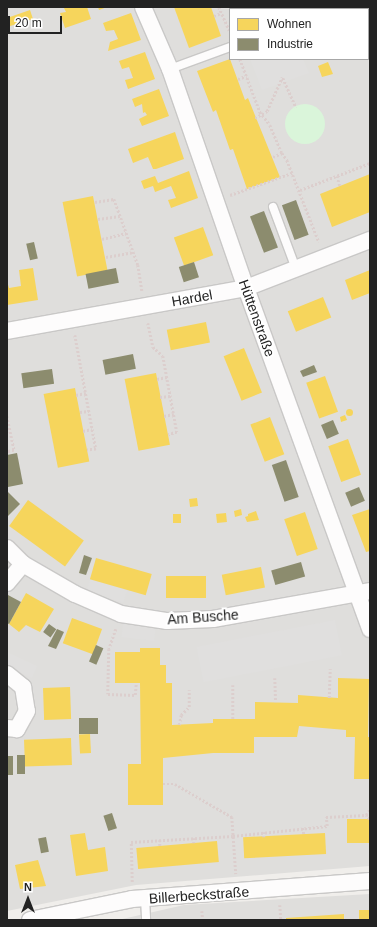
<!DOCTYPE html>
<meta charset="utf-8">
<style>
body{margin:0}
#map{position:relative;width:377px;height:927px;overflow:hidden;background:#f0eeeb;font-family:Helvetica,sans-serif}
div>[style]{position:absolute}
.residential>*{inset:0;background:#dfdedc}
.park>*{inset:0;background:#daf5da}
.round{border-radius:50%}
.parking>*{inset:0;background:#e0dfde;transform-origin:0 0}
.homes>*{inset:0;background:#f6d55c;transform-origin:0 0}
.industry>*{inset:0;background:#8c8c6e;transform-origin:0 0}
.path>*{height:2.5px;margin-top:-1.25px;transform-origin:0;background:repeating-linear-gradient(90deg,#dccecd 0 2px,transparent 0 4px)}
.roads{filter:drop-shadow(1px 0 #c9c8c7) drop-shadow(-1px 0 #c9c8c7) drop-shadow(0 1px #c9c8c7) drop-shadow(0 -1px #c9c8c7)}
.service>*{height:8px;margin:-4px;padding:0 4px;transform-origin:4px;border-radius:4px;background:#fdfcfc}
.minor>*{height:16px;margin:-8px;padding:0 8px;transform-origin:8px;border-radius:8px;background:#fdfcfc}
span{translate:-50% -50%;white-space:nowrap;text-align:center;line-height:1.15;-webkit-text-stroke:4px #fff;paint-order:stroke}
.street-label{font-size:14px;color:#222}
.frame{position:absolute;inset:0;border:8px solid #222;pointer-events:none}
.legend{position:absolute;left:229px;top:8px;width:140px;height:52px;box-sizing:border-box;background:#fff;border:1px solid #a7a7a7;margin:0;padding:5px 7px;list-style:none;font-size:12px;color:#222}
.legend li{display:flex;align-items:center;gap:8px;height:20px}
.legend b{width:20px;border:1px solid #a7a7a7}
.north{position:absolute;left:8px;top:879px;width:40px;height:40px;-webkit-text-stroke:3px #fff;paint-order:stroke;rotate:0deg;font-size:11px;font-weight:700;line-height:16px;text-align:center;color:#222}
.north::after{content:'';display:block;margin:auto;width:14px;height:18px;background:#222;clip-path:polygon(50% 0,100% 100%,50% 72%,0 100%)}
.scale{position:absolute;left:8px;top:16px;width:54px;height:18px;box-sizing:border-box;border:2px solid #222;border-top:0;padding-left:5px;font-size:12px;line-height:14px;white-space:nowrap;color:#222;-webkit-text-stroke:3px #fff;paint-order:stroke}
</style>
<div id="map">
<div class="residential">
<div style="clip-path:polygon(evenodd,7px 7px,370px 7px,370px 866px,136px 885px,7px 911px,7px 7px,230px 9px,368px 9px,368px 59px,230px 59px,230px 9px)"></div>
<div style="clip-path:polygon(370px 894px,370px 920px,118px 920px,184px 905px)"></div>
</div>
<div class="park">
<div class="round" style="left:285px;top:104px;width:40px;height:40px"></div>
</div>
<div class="parking">
<div style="left:231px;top:7px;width:53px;height:2px"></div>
<div style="clip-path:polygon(250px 59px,303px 59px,309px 73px,262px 90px)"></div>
<div style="left:90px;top:579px;width:39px;height:13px;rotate:17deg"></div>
<div style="left:335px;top:620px;width:36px;height:141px;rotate:79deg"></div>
<div style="left:123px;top:624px;width:33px;height:13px;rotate:7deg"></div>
<div style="clip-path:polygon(7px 652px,37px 666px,32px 678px,7px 666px)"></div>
</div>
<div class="homes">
<div style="clip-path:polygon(68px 7px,87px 7px,91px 19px,65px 28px,60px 13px,66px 12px,64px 8px)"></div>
<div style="clip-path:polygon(98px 7px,107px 7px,99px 10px)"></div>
<div style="clip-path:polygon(174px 7px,211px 7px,221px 36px,189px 48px)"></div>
<div style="left:328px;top:7px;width:33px;height:2px"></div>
<div style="clip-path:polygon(30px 10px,33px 19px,7px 27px,7px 18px)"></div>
<div style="clip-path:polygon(131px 13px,141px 40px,108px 51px,110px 42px,118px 39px,114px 30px,106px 31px,103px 23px)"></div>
<div style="clip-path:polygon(145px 52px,155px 79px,128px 89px,125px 80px,133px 78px,129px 67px,122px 69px,119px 61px)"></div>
<div style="clip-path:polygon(230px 59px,245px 100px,248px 98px,280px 177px,247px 189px,233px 149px,230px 150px,216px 110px,213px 112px,197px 71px)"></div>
<div style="clip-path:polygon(328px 62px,333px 74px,322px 77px,318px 66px)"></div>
<div style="clip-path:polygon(159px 89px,169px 116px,142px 126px,139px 119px,147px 115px,145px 112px,143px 113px,142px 104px,135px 107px,132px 99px)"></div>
<div style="clip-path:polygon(175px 132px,184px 159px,156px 169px,153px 169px,148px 157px,133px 163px,128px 149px)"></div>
<div style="clip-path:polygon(189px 171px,198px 198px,171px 208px,168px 200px,176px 198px,171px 186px,155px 192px,153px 186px,144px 189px,141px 181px,155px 176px,158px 183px)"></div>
<div style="clip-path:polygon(370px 174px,370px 212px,332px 227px,320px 194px)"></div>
<div style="left:93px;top:196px;width:76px;height:31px;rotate:79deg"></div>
<div style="left:203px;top:227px;width:30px;height:31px;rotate:70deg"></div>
<div style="clip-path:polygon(33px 268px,38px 300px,7px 305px,7px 281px,9px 288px,21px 286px,19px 270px)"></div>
<div style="clip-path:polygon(370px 270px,370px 293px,352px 300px,345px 280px)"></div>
<div style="left:323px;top:297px;width:22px;height:38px;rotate:68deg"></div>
<div style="left:206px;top:322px;width:21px;height:40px;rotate:79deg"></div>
<div style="left:244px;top:348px;width:48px;height:22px;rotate:68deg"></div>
<div style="left:156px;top:373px;width:73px;height:32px;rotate:79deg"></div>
<div style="left:325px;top:376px;width:38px;height:20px;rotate:70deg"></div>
<div style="left:75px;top:388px;width:75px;height:32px;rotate:79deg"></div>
<div class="round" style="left:345.5px;top:408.5px;width:7px;height:7px"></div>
<div style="clip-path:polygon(345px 415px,347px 420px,341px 422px,340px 417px)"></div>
<div style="left:270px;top:417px;width:40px;height:21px;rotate:69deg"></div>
<div style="left:348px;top:439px;width:38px;height:21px;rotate:70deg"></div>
<div style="left:197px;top:498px;width:8px;height:8px;rotate:83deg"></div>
<div style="left:28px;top:500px;width:69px;height:32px;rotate:36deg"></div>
<div style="clip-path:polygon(241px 509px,242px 515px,235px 517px,234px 511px)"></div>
<div style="clip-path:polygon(370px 509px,370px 551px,366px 552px,352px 515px)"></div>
<div style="clip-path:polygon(256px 511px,259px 520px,247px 522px,245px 517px,248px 516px,248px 514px)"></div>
<div style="left:305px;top:512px;width:39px;height:22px;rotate:71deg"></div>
<div style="left:226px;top:513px;width:9px;height:10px;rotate:84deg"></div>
<div style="left:173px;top:514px;width:8px;height:9px"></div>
<div style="left:96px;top:558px;width:58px;height:22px;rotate:16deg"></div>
<div style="left:261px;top:567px;width:21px;height:40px;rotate:79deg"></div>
<div style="left:166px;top:576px;width:40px;height:22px"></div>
<div style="clip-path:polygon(26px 593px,54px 609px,40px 632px,26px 625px,19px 632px,9px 624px)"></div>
<div style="left:72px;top:618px;width:32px;height:27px;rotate:20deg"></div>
<div style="clip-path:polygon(140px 648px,160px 648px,160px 665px,166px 665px,166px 683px,172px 683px,172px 725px,213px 723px,213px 719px,255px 719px,255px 702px,298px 703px,298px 695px,338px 698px,338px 678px,369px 679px,368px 737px,370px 737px,370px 779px,354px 779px,355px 737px,346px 737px,346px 730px,299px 726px,297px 737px,254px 737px,254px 753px,213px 753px,163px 758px,163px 805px,128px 805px,128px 764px,141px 764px,140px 683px,115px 683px,115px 652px,140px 652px)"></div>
<div style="left:70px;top:687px;width:32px;height:27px;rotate:88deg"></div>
<div style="left:90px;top:734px;width:19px;height:11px;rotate:87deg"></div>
<div style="left:71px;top:738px;width:27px;height:47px;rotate:88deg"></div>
<div style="left:370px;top:819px;width:24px;height:23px;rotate:90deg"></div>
<div style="clip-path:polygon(85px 833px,88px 850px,105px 847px,108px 871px,76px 876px,70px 835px)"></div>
<div style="left:325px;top:833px;width:21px;height:82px;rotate:87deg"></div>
<div style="left:217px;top:841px;width:21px;height:81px;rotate:85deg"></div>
<div style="clip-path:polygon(38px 860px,46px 886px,20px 889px,15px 865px)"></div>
<div style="left:359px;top:910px;width:11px;height:10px"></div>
<div style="clip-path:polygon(344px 914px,344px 920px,286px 920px,286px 918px)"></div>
</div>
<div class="industry">
<div style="left:296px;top:200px;width:37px;height:15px;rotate:70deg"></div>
<div style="left:264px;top:211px;width:39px;height:15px;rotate:69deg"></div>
<div style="left:34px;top:242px;width:17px;height:8px;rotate:77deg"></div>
<div style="left:194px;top:262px;width:16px;height:16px;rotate:72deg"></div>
<div style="left:116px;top:268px;width:15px;height:31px;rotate:79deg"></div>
<div style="left:133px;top:354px;width:15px;height:31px;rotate:79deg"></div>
<div style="clip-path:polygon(314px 365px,317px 372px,303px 377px,300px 371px)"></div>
<div style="left:52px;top:369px;width:15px;height:31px;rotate:82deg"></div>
<div style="left:333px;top:420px;width:15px;height:13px;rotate:67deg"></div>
<div style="clip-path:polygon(17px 453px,23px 484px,8px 487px,7px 455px)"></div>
<div style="left:286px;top:460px;width:39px;height:15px;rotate:71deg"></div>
<div style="left:359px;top:487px;width:15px;height:15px;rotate:67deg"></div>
<div style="clip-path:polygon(7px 491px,20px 504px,7px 517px)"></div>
<div style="clip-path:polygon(84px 555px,92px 558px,86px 575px,79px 573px)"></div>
<div style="left:301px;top:562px;width:15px;height:31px;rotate:74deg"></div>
<div style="clip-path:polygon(8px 595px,21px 602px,9px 624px,7px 623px)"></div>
<div style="left:49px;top:624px;width:9px;height:10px;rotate:36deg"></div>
<div style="clip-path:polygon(57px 629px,64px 632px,56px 649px,48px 646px)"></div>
<div style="left:96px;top:645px;width:8px;height:18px;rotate:23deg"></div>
<div style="left:98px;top:718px;width:16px;height:19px;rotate:90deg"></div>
<div style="left:17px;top:755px;width:8px;height:19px"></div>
<div style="left:7px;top:756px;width:6px;height:19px"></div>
<div style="left:112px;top:813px;width:16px;height:9px;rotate:72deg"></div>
<div style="left:46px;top:837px;width:15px;height:8px;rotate:79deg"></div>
</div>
<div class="path">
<div style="left:219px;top:7px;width:27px;rotate:66deg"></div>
<div style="left:214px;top:16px;width:8px;rotate:-23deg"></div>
<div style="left:240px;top:59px;width:57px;rotate:69.3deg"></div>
<div style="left:260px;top:112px;width:16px;rotate:52deg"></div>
<div style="left:270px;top:125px;width:30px;rotate:67deg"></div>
<div style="left:283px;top:78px;width:32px;rotate:66deg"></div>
<div style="left:238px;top:79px;width:9px;rotate:-21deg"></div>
<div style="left:255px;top:118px;width:14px;rotate:-30deg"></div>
<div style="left:267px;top:111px;width:37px;rotate:-66deg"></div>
<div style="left:273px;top:157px;width:10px;rotate:-24deg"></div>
<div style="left:282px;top:153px;width:9px;rotate:54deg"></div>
<div style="left:287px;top:160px;width:88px;rotate:68.7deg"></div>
<div style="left:337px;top:176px;width:10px;rotate:73deg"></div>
<div style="left:300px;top:190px;width:75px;rotate:-21.1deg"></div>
<div style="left:230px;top:195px;width:66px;rotate:-19.5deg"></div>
<div style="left:95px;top:202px;width:19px;rotate:-9deg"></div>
<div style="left:114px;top:199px;width:70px;rotate:70deg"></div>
<div style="left:138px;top:265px;width:26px;rotate:81deg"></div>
<div style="left:98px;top:219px;width:22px;rotate:-8deg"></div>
<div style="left:102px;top:239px;width:25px;rotate:-14deg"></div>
<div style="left:106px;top:257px;width:27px;rotate:-10deg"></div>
<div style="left:148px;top:323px;width:25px;rotate:78deg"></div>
<div style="left:153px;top:347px;width:13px;rotate:42deg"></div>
<div style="left:163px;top:356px;width:77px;rotate:79.6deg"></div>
<div style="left:177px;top:432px;width:9px;rotate:162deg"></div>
<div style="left:75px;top:335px;width:116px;rotate:79.6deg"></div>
<div style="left:96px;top:449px;width:9px;rotate:174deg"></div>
<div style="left:157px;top:379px;width:10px;rotate:-11deg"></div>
<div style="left:76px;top:395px;width:10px;rotate:-11deg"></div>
<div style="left:160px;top:397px;width:10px;rotate:-6deg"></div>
<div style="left:80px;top:412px;width:9px;rotate:-6deg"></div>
<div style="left:7px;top:416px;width:35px;rotate:78deg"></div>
<div style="left:14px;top:450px;width:7px;rotate:164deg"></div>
<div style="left:164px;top:416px;width:10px;rotate:-11deg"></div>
<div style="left:83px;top:431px;width:9px;rotate:-13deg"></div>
<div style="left:116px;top:629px;width:21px;rotate:109deg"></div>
<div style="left:109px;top:649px;width:45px;rotate:91.3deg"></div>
<div style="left:108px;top:694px;width:27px;rotate:2deg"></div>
<div style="left:135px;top:695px;width:12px;rotate:-85deg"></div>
<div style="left:275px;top:678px;width:24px;rotate:88deg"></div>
<div style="left:233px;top:685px;width:34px;rotate:90deg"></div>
<div style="left:329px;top:698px;width:29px;rotate:-88deg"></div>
<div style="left:179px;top:725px;width:10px;rotate:-79deg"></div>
<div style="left:181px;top:715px;width:11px;rotate:-45deg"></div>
<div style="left:189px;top:707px;width:17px;rotate:-90deg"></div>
<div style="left:163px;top:784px;width:12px"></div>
<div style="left:175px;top:784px;width:66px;rotate:30.1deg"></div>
<div style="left:232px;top:817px;width:57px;rotate:86deg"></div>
<div style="left:369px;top:819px;width:5px;rotate:-127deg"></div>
<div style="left:366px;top:815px;width:4px;rotate:-14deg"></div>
<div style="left:303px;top:828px;width:6px;rotate:81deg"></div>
<div style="left:264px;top:832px;width:5px;rotate:90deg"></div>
<div style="left:194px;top:838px;width:5px;rotate:90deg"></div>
<div style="left:160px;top:840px;width:6px;rotate:90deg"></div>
<div style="left:132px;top:882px;width:40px;rotate:-91.4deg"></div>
<div style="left:131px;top:842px;width:102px;rotate:-3.4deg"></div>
<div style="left:233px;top:836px;width:95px;rotate:-6.1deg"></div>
<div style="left:327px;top:826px;width:9px;rotate:-96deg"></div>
<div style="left:326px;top:817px;width:40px;rotate:-2.9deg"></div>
<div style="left:366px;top:815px;width:7px;rotate:-56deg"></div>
<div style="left:280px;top:905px;width:15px;rotate:86deg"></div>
<div style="left:202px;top:911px;width:9px;rotate:84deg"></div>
</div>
<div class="roads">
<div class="service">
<div style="left:170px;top:69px;width:64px;rotate:-20.1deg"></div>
<div style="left:273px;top:207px;width:66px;rotate:69.6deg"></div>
<div style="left:145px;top:898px;width:22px;rotate:87deg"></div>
</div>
<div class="minor">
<div style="left:143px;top:7px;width:68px;rotate:66.5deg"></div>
<div style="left:170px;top:69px;width:232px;rotate:70.9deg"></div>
<div style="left:246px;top:288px;width:363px;rotate:70deg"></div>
<div style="left:7px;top:331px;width:243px;rotate:-10.2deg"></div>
<div style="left:246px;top:288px;width:133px;rotate:-21.2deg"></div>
<div style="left:7px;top:548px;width:23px;rotate:45deg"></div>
<div style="left:23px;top:564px;width:60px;rotate:30deg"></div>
<div style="left:75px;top:594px;width:50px;rotate:23.5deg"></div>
<div style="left:121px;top:614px;width:47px;rotate:8.7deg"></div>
<div style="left:167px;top:621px;width:46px;rotate:-2.5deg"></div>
<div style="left:213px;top:619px;width:159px;rotate:-10.1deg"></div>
<div style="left:7px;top:583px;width:25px;rotate:-50deg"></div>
<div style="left:7px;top:674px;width:21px;rotate:39deg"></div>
<div style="left:23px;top:687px;width:24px;rotate:81deg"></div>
<div style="left:27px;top:711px;width:21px;rotate:119deg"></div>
<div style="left:17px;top:729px;width:10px;rotate:-174deg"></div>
<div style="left:30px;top:920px;width:104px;rotate:-11.6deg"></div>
<div style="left:132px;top:899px;width:239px;rotate:-4.3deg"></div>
</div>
</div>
<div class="street-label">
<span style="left:192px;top:298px;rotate:-10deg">Hardel</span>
<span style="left:257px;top:318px;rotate:70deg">Hüttenstraße</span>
<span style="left:203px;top:617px;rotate:-4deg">Am Busche</span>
<span style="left:199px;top:895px;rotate:-4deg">Billerbeckstraße</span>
</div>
<div class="frame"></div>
<ul class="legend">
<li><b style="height:11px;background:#f6d55c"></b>Wohnen</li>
<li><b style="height:11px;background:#8c8c6e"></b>Industrie</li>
</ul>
<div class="north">N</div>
<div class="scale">20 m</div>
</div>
